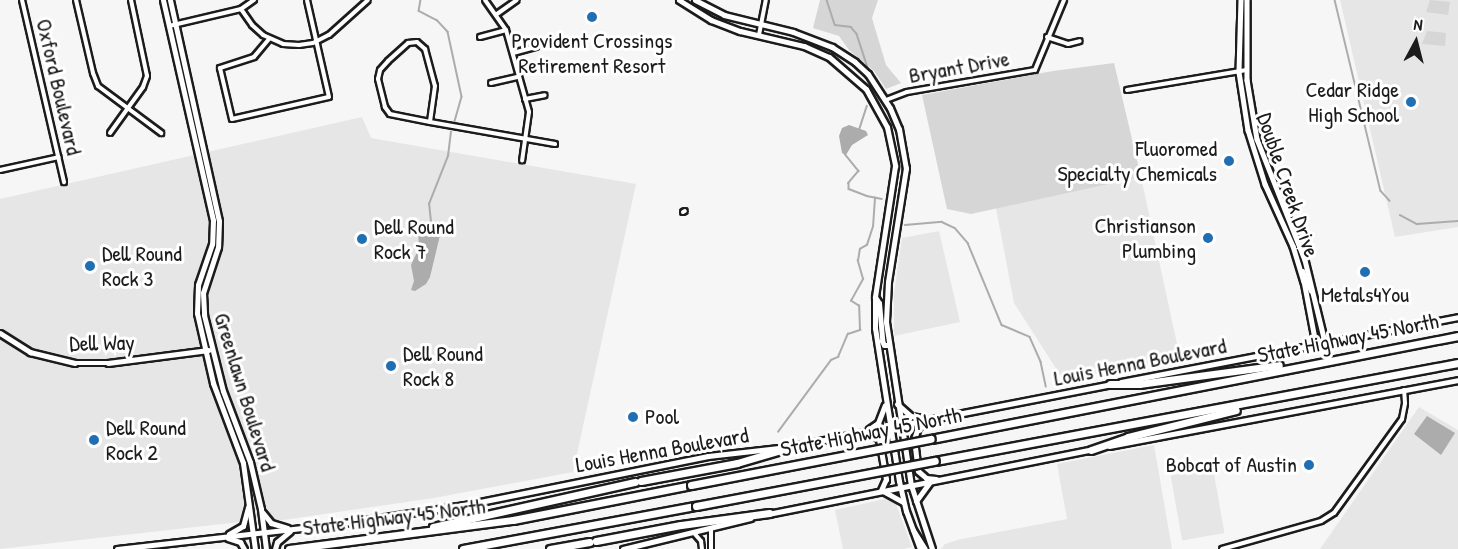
<!DOCTYPE html>
<style>
body{margin:0}
#map{position:relative;width:1458px;height:549px;overflow:hidden;background:#f6f6f6;font-family:"Patrick Hand",sans-serif}
div>[style]{position:absolute}
.built>*{inset:0;background:#e6e6e6;transform-origin:0 0}
.green>*{inset:0;background:#d6d6d6}
.water>*{inset:0;background:#acacac}
.stream>*{height:1.5px;margin:-0.75px;padding:0 0.75px;transform-origin:0.75px;border-radius:0.75px;background:#acacac}
.roads{filter:drop-shadow(2px 0 #1c1c1c) drop-shadow(-2px 0 #1c1c1c) drop-shadow(0 2px #1c1c1c) drop-shadow(0 -2px #1c1c1c)}
.minor>*{height:4px;margin:-2px;padding:0 2px;transform-origin:2px;border-radius:2px;background:#fff}
.tertiary>*{height:4.5px;margin:-2.25px;padding:0 2.25px;transform-origin:2.25px;border-radius:2.25px;background:#fff}
.secondary>*{height:5px;margin:-2.5px;padding:0 2.5px;transform-origin:2.5px;border-radius:2.5px;background:#fff}
.motorway>*{height:7px;margin:-3.5px;padding:0 3.5px;transform-origin:3.5px;border-radius:3.5px;background:#fff}
.bridges{filter:drop-shadow(2px 0 #1c1c1c) drop-shadow(-2px 0 #1c1c1c) drop-shadow(0 2px #1c1c1c) drop-shadow(0 -2px #1c1c1c)}
.motorway-bridge>*{height:7px;margin:-3.5px;padding:0 3.5px;transform-origin:3.5px;border-radius:3.5px;background:#fff}
.dots>*{width:16px;height:16px;translate:-50% -50%;box-sizing:border-box;border:3px solid #fff;border-radius:50%}
span{translate:-50% -50%;white-space:nowrap;text-align:center;line-height:1.15;-webkit-text-stroke:6px #fff;paint-order:stroke}
.poi-label{font-size:22px;color:#1c1c1c}
.right{translate:-100% -50%;text-align:right}
.left{translate:0 -50%;text-align:left}
.street-label{font-size:22px;color:#1c1c1c}
.north{position:absolute;left:1386px;top:12px;width:60px;height:60px;-webkit-text-stroke:4px #fff;paint-order:stroke;rotate:7deg;font-size:16px;font-weight:700;line-height:24px;text-align:center;color:#1c1c1c}
.north::after{content:'';display:block;margin:auto;width:21px;height:27px;background:#1c1c1c;clip-path:polygon(50% 0,100% 100%,50% 72%,0 100%)}
</style>
<div id="map">
<div class="built">
<div style="clip-path:polygon(1340px 0,1458px 0,1458px 227px,1395px 237px)"></div>
<div style="clip-path:polygon(362px 117px,371px 138px,636px 184px,573px 472px,434px 498px,283px 520px,240px 522px,0 549px,0 199px)"></div>
<div style="clip-path:polygon(1141px 177px,1180px 358px,1064px 381px,1014px 303px,996px 208px)"></div>
<div style="clip-path:polygon(939px 231px,960px 322px,894px 336px,894px 294px,902px 238px)"></div>
<div style="clip-path:polygon(1419px 407px,1458px 430px,1458px 549px,1320px 549px)"></div>
<div style="clip-path:polygon(1154px 445px,1172px 549px,941px 549px,945px 544px,957px 540px,1067px 519px,1057px 464px)"></div>
<div style="left:1213px;top:468px;width:66px;height:43px;rotate:80deg"></div>
<div style="clip-path:polygon(885px 499px,896px 504px,912px 547px,904px 549px,843px 549px,835px 510px)"></div>
</div>
<div class="green">
<div style="clip-path:polygon(820px 0,878px 0,872px 18px,886px 65px,901px 83px,886px 89px,874px 71px,849px 50px,839px 36px,813px 28px)"></div>
<div style="clip-path:polygon(1430px 0,1450px 2px,1448px 15px,1426px 12px)"></div>
<div style="clip-path:polygon(1427px 31px,1446px 33px,1445px 46px,1422px 44px)"></div>
<div style="clip-path:polygon(1114px 63px,1141px 177px,971px 214px,947px 209px,922px 95px,1053px 71px)"></div>
</div>
<div class="water">
<div style="clip-path:polygon(849px 125px,866px 131px,868px 135px,852px 145px,846px 155px,842px 153px,839px 136px,842px 128px)"></div>
<div style="clip-path:polygon(428px 221px,441px 221px,442px 227px,430px 277px,426px 284px,415px 291px,411px 290px,414px 281px,411px 265px,419px 248px,418px 229px)"></div>
<div style="clip-path:polygon(1427px 416px,1455px 433px,1441px 455px,1414px 434px)"></div>
</div>
<div class="stream">
<div style="left:421px;top:0;width:11px;rotate:100deg"></div>
<div style="left:419px;top:11px;width:20px;rotate:27deg"></div>
<div style="left:437px;top:20px;width:16px;rotate:47deg"></div>
<div style="left:448px;top:32px;width:66px;rotate:77.8deg"></div>
<div style="left:462px;top:97px;width:25px;rotate:106deg"></div>
<div style="left:827px;top:0;width:26px;rotate:72deg"></div>
<div style="left:835px;top:25px;width:16px;rotate:7deg"></div>
<div style="left:851px;top:27px;width:9px;rotate:49deg"></div>
<div style="left:857px;top:34px;width:35px;rotate:72deg"></div>
<div style="left:1335px;top:0;width:196px;rotate:76.5deg"></div>
<div style="left:1381px;top:191px;width:13px;rotate:48deg"></div>
<div style="left:859px;top:130px;width:25px;rotate:-72deg"></div>
<div style="left:845px;top:154px;width:22px;rotate:51deg"></div>
<div style="left:859px;top:171px;width:16px;rotate:130deg"></div>
<div style="left:849px;top:183px;width:6px;rotate:90deg"></div>
<div style="left:849px;top:189px;width:19px;rotate:21deg"></div>
<div style="left:867px;top:196px;width:15px;rotate:11deg"></div>
<div style="left:1400px;top:215px;width:19px;rotate:28deg"></div>
<div style="left:1417px;top:224px;width:41px;rotate:-4.2deg"></div>
<div style="left:431px;top:222px;width:18px;rotate:-96deg"></div>
<div style="left:429px;top:204px;width:52px;rotate:-68.4deg"></div>
<div style="left:448px;top:156px;width:24px;rotate:-83deg"></div>
<div style="left:905px;top:225px;width:37px;rotate:-5deg"></div>
<div style="left:942px;top:222px;width:14px;rotate:25deg"></div>
<div style="left:955px;top:228px;width:20px;rotate:49deg"></div>
<div style="left:968px;top:243px;width:89px;rotate:67.5deg"></div>
<div style="left:1002px;top:325px;width:30px;rotate:23deg"></div>
<div style="left:1030px;top:337px;width:27px;rotate:66deg"></div>
<div style="left:1041px;top:362px;width:25px;rotate:78deg"></div>
<div style="left:778px;top:432px;width:89px;rotate:-53.6deg"></div>
<div style="left:831px;top:360px;width:8px;rotate:-23deg"></div>
<div style="left:838px;top:357px;width:25px;rotate:-67deg"></div>
<div style="left:848px;top:334px;width:13px;rotate:-18deg"></div>
<div style="left:860px;top:330px;width:24px;rotate:-92deg"></div>
<div style="left:859px;top:306px;width:9px;rotate:-148deg"></div>
<div style="left:851px;top:301px;width:25px;rotate:-61deg"></div>
<div style="left:863px;top:279px;width:19px;rotate:-106deg"></div>
<div style="left:858px;top:261px;width:12px;rotate:-81deg"></div>
<div style="left:860px;top:249px;width:8px;rotate:-30deg"></div>
<div style="left:867px;top:245px;width:19px;rotate:-72deg"></div>
<div style="left:873px;top:227px;width:29px;rotate:-86deg"></div>
</div>
<div class="roads">
<div class="minor">
<div style="left:22px;top:0;width:187px;rotate:77deg"></div>
<div style="left:76px;top:0;width:75px;rotate:76.9deg"></div>
<div style="left:93px;top:73px;width:14px;rotate:69deg"></div>
<div style="left:98px;top:86px;width:79px;rotate:36.7deg"></div>
<div style="left:485px;top:0;width:37px;rotate:55deg"></div>
<div style="left:506px;top:30px;width:85px;rotate:74.3deg"></div>
<div style="left:529px;top:112px;width:49px;rotate:98.1deg"></div>
<div style="left:241px;top:9px;width:19px;rotate:55deg"></div>
<div style="left:252px;top:25px;width:15px;rotate:42deg"></div>
<div style="left:263px;top:35px;width:22px;rotate:24deg"></div>
<div style="left:283px;top:44px;width:16px;rotate:4deg"></div>
<div style="left:299px;top:45px;width:14px;rotate:-8deg"></div>
<div style="left:313px;top:43px;width:18px;rotate:-27deg"></div>
<div style="left:329px;top:35px;width:52px;rotate:-41.9deg"></div>
<div style="left:497px;top:14px;width:24px;rotate:-35deg"></div>
<div style="left:169px;top:26px;width:74px;rotate:-13.3deg"></div>
<div style="left:241px;top:9px;width:16px;rotate:-35deg"></div>
<div style="left:759px;top:35px;width:36px;rotate:-79deg"></div>
<div style="left:480px;top:37px;width:27px;rotate:-15deg"></div>
<div style="left:1047px;top:37px;width:22px;rotate:18deg"></div>
<div style="left:1068px;top:44px;width:12px;rotate:-14deg"></div>
<div style="left:269px;top:39px;width:23px;rotate:130deg"></div>
<div style="left:254px;top:57px;width:36px;rotate:162deg"></div>
<div style="left:220px;top:68px;width:52px;rotate:76.8deg"></div>
<div style="left:232px;top:119px;width:99px;rotate:-12.8deg"></div>
<div style="left:329px;top:97px;width:99px;rotate:-102.8deg"></div>
<div style="left:417px;top:42px;width:11px;rotate:41deg"></div>
<div style="left:425px;top:49px;width:38px;rotate:75deg"></div>
<div style="left:435px;top:86px;width:36px;rotate:98deg"></div>
<div style="left:430px;top:122px;width:41px;rotate:-168.7deg"></div>
<div style="left:390px;top:114px;width:9px;rotate:-126deg"></div>
<div style="left:385px;top:107px;width:29px;rotate:-104deg"></div>
<div style="left:378px;top:79px;width:9px;rotate:-77deg"></div>
<div style="left:380px;top:70px;width:12px;rotate:-48deg"></div>
<div style="left:388px;top:61px;width:27px;rotate:-42deg"></div>
<div style="left:408px;top:43px;width:9px;rotate:-6deg"></div>
<div style="left:513px;top:53px;width:24px;rotate:-15deg"></div>
<div style="left:491px;top:83px;width:28px;rotate:-13deg"></div>
<div style="left:1127px;top:90px;width:121px;rotate:-9.5deg"></div>
<div style="left:525px;top:99px;width:20px;rotate:-11deg"></div>
<div style="left:886px;top:100px;width:22px;rotate:-21deg"></div>
<div style="left:907px;top:92px;width:130px;rotate:-9.8deg"></div>
<div style="left:1035px;top:70px;width:76px;rotate:-67.5deg"></div>
<div style="left:430px;top:122px;width:127px;rotate:10deg"></div>
<div style="left:110px;top:133px;width:57px;rotate:-54.3deg"></div>
<div style="left:143px;top:87px;width:12px;rotate:-70deg"></div>
<div style="left:147px;top:76px;width:78px;rotate:-101.9deg"></div>
<div style="left:0;top:170px;width:60px;rotate:-12.4deg"></div>
<div style="left:683px;top:212px;width:2px;rotate:-27deg"></div>
<div style="left:1303px;top:271px;width:22px;rotate:69deg"></div>
<div style="left:694px;top:533px;width:11px;rotate:49deg"></div>
<div style="left:701px;top:541px;width:8px;rotate:83deg"></div>
<div style="left:711px;top:549px;width:20px;rotate:-90deg"></div>
<div style="left:1222px;top:549px;width:103px;rotate:-15.8deg"></div>
<div style="left:1321px;top:521px;width:15px;rotate:-32deg"></div>
<div style="left:1334px;top:513px;width:116px;rotate:-54.1deg"></div>
<div style="left:1402px;top:419px;width:16px;rotate:-79deg"></div>
<div style="left:1405px;top:403px;width:13px;rotate:-94deg"></div>
</div>
<div class="tertiary">
<div style="left:1241px;top:0;width:72px;rotate:91.6deg"></div>
<div style="left:1239px;top:72px;width:59px;rotate:81.2deg"></div>
<div style="left:1248px;top:130px;width:57px;rotate:72.5deg"></div>
<div style="left:1265px;top:184px;width:68px;rotate:65.7deg"></div>
<div style="left:1293px;top:246px;width:37px;rotate:73deg"></div>
<div style="left:1304px;top:281px;width:64px;rotate:79.2deg"></div>
<div style="left:1247px;top:0;width:80px;rotate:90deg"></div>
<div style="left:1247px;top:80px;width:60px;rotate:80.4deg"></div>
<div style="left:1257px;top:139px;width:130px;rotate:68.4deg"></div>
<div style="left:1305px;top:260px;width:84px;rotate:76.3deg"></div>
<div style="left:0;top:333px;width:36px;rotate:32deg"></div>
<div style="left:30px;top:352px;width:46px;rotate:13.7deg"></div>
<div style="left:75px;top:363px;width:33px"></div>
<div style="left:108px;top:363px;width:101px;rotate:-7.4deg"></div>
</div>
<div class="secondary">
<div style="left:163px;top:0;width:226px;rotate:77.2deg"></div>
<div style="left:213px;top:220px;width:24px;rotate:92deg"></div>
<div style="left:212px;top:244px;width:43px;rotate:108.9deg"></div>
<div style="left:198px;top:285px;width:28px;rotate:92deg"></div>
<div style="left:197px;top:313px;width:72px;rotate:77.1deg"></div>
<div style="left:213px;top:383px;width:85px;rotate:69.4deg"></div>
<div style="left:243px;top:463px;width:87px;rotate:82.1deg"></div>
<div style="left:170px;top:0;width:226px;rotate:77.5deg"></div>
<div style="left:219px;top:221px;width:26px;rotate:92deg"></div>
<div style="left:218px;top:247px;width:48px;rotate:108.1deg"></div>
<div style="left:203px;top:293px;width:22px;rotate:87deg"></div>
<div style="left:204px;top:315px;width:78px;rotate:76deg"></div>
<div style="left:223px;top:391px;width:76px;rotate:69.2deg"></div>
<div style="left:250px;top:462px;width:48px;rotate:76.8deg"></div>
<div style="left:261px;top:509px;width:40px;rotate:82.9deg"></div>
<div style="left:679px;top:0;width:38px;rotate:32deg"></div>
<div style="left:711px;top:20px;width:31px;rotate:21deg"></div>
<div style="left:740px;top:31px;width:66px;rotate:13.2deg"></div>
<div style="left:804px;top:46px;width:27px;rotate:24deg"></div>
<div style="left:829px;top:57px;width:49px;rotate:40.9deg"></div>
<div style="left:866px;top:89px;width:43px;rotate:61.1deg"></div>
<div style="left:887px;top:127px;width:40px;rotate:78deg"></div>
<div style="left:895px;top:166px;width:133px;rotate:98.7deg"></div>
<div style="left:875px;top:297px;width:31px;rotate:90deg"></div>
<div style="left:875px;top:328px;width:155px;rotate:81.1deg"></div>
<div style="left:899px;top:481px;width:31px;rotate:77deg"></div>
<div style="left:906px;top:511px;width:40px;rotate:69.8deg"></div>
<div style="left:695px;top:0;width:33px;rotate:27deg"></div>
<div style="left:724px;top:15px;width:71px;rotate:13.8deg"></div>
<div style="left:793px;top:32px;width:42px;rotate:21deg"></div>
<div style="left:832px;top:47px;width:27px;rotate:33deg"></div>
<div style="left:855px;top:62px;width:18px;rotate:43deg"></div>
<div style="left:868px;top:74px;width:40px;rotate:57.1deg"></div>
<div style="left:890px;top:108px;width:23px;rotate:67deg"></div>
<div style="left:899px;top:129px;width:40px;rotate:80deg"></div>
<div style="left:906px;top:168px;width:115px;rotate:99deg"></div>
<div style="left:888px;top:282px;width:40px;rotate:92.9deg"></div>
<div style="left:886px;top:322px;width:165px;rotate:81.3deg"></div>
<div style="left:911px;top:485px;width:67px;rotate:71.8deg"></div>
<div style="left:875px;top:297px;width:7px;rotate:56deg"></div>
<div style="left:879px;top:303px;width:38px;rotate:85deg"></div>
<div style="left:882px;top:341px;width:4px;rotate:63deg"></div>
<div style="left:884px;top:345px;width:5px"></div>
<div style="left:1121px;top:382px;width:343px;rotate:-10.9deg"></div>
<div style="left:897px;top:404px;width:18px;rotate:41deg"></div>
<div style="left:911px;top:416px;width:11px;rotate:10deg"></div>
<div style="left:927px;top:421px;width:11px;rotate:146deg"></div>
<div style="left:918px;top:427px;width:13px;rotate:108deg"></div>
<div style="left:914px;top:439px;width:32px;rotate:83deg"></div>
<div style="left:918px;top:471px;width:11px;rotate:41deg"></div>
<div style="left:926px;top:478px;width:10px;rotate:6deg"></div>
<div style="left:869px;top:429px;width:11px;rotate:-34deg"></div>
<div style="left:878px;top:423px;width:19px;rotate:-69deg"></div>
<div style="left:863px;top:434px;width:11px;rotate:5deg"></div>
<div style="left:874px;top:435px;width:6px;rotate:39deg"></div>
<div style="left:879px;top:439px;width:41px;rotate:80.1deg"></div>
<div style="left:886px;top:479px;width:12px;rotate:114deg"></div>
<div style="left:1109px;top:446px;width:355px;rotate:-10.7deg"></div>
<div style="left:788px;top:447px;width:330px;rotate:-11deg"></div>
<div style="left:883px;top:491px;width:23px;rotate:29deg"></div>
<div style="left:916px;top:501px;width:22px;rotate:-54deg"></div>
<div style="left:263px;top:513px;width:13px;rotate:51deg"></div>
<div style="left:271px;top:523px;width:17px;rotate:17deg"></div>
<div style="left:768px;top:514px;width:332px;rotate:-11.3deg"></div>
<div style="left:913px;top:530px;width:22px;rotate:58deg"></div>
<div style="left:229px;top:534px;width:16px;rotate:-30deg"></div>
<div style="left:243px;top:526px;width:20px;rotate:-75deg"></div>
<div style="left:228px;top:538px;width:13px;rotate:18deg"></div>
<div style="left:240px;top:542px;width:8px;rotate:60deg"></div>
<div style="left:117px;top:549px;width:228px;rotate:-6.5deg"></div>
<div style="left:344px;top:523px;width:122px;rotate:-8.5deg"></div>
<div style="left:465px;top:505px;width:248px;rotate:-11.4deg"></div>
<div style="left:708px;top:456px;width:71px;rotate:-6.4deg"></div>
<div style="left:275px;top:549px;width:7px;rotate:-74deg"></div>
<div style="left:277px;top:542px;width:17px;rotate:-40deg"></div>
<div style="left:623px;top:549px;width:131px;rotate:-13.7deg"></div>
</div>
<div class="motorway">
<div style="left:1110px;top:384px;width:29px"></div>
<div style="left:1139px;top:384px;width:141px;rotate:-7.7deg"></div>
<div style="left:931px;top:439px;width:537px;rotate:-11.06deg"></div>
<div style="left:1091px;top:450px;width:39px;rotate:-19deg"></div>
<div style="left:1128px;top:437px;width:111px;rotate:-14deg"></div>
<div style="left:935px;top:461px;width:532px;rotate:-10.61deg"></div>
<div style="left:641px;top:481px;width:98px;rotate:-10.6deg"></div>
<div style="left:737px;top:463px;width:56px;rotate:-16.5deg"></div>
<div style="left:433px;top:527px;width:207px;rotate:-12.6deg"></div>
<div style="left:596px;top:541px;width:86px;rotate:-10.7deg"></div>
<div style="left:681px;top:525px;width:89px;rotate:-7.8deg"></div>
<div style="left:289px;top:549px;width:226px;rotate:-7.4deg"></div>
<div style="left:513px;top:520px;width:181px;rotate:-11.1deg"></div>
<div style="left:463px;top:549px;width:237px;rotate:-10.5deg"></div>
<div style="left:550px;top:549px;width:40px;rotate:-10deg"></div>
</div>
</div>
<div class="bridges">
<div class="motorway-bridge">
<div style="left:691px;top:485px;width:244px;rotate:-10.9deg"></div>
<div style="left:696px;top:506px;width:243px;rotate:-10.7deg"></div>
</div>
</div>
<div class="dots">
<div style="left:592px;top:17px;background:#1f6fb2"></div>
<div style="left:1411px;top:102px;background:#1f6fb2"></div>
<div style="left:1229px;top:161px;background:#1f6fb2"></div>
<div style="left:1208px;top:238px;background:#1f6fb2"></div>
<div style="left:362px;top:239px;background:#1f6fb2"></div>
<div style="left:90px;top:266px;background:#1f6fb2"></div>
<div style="left:1365px;top:272px;background:#1f6fb2"></div>
<div style="left:391px;top:366px;background:#1f6fb2"></div>
<div style="left:633px;top:417px;background:#1f6fb2"></div>
<div style="left:94px;top:440px;background:#1f6fb2"></div>
<div style="left:1309px;top:465px;background:#1f6fb2"></div>
</div>
<div class="poi-label">
<span style="left:592px;top:53px">Provident Crossings<br>Retirement Resort</span>
<span class="right" style="left:1399px;top:102px">Cedar Ridge<br>High School</span>
<span class="right" style="left:1217px;top:161px">Fluoromed<br>Specialty Chemicals</span>
<span class="right" style="left:1196px;top:238px">Christianson<br>Plumbing</span>
<span class="left" style="left:374px;top:239px">Dell Round<br>Rock 7</span>
<span class="left" style="left:102px;top:266px">Dell Round<br>Rock 3</span>
<span style="left:1365px;top:295px">Metals4You</span>
<span class="left" style="left:403px;top:366px">Dell Round<br>Rock 8</span>
<span class="left" style="left:645px;top:417px">Pool</span>
<span class="left" style="left:106px;top:440px">Dell Round<br>Rock 2</span>
<span class="right" style="left:1297px;top:465px">Bobcat of Austin</span>
</div>
<div class="street-label">
<span style="left:959px;top:67px;rotate:-10deg">Bryant Drive</span>
<span style="left:59px;top:87px;rotate:77deg">Oxford Boulevard</span>
<span style="left:1288px;top:185px;rotate:71deg">Double Creek Drive</span>
<span style="left:1348px;top:338px;rotate:-11deg">State Highway 45 North</span>
<span style="left:102px;top:343px;rotate:-1deg">Dell Way</span>
<span style="left:1140px;top:362px;rotate:-11deg">Louis Henna Boulevard</span>
<span style="left:245px;top:392px;rotate:73deg">Greenlawn Boulevard</span>
<span style="left:871px;top:432px;rotate:-11deg">State Highway 45 North</span>
<span style="left:662px;top:450px;rotate:-10deg">Louis Henna Boulevard</span>
<span style="left:394px;top:517px;rotate:-7deg">State Highway 45 North</span>
</div>
<div class="north">N</div>
</div>
